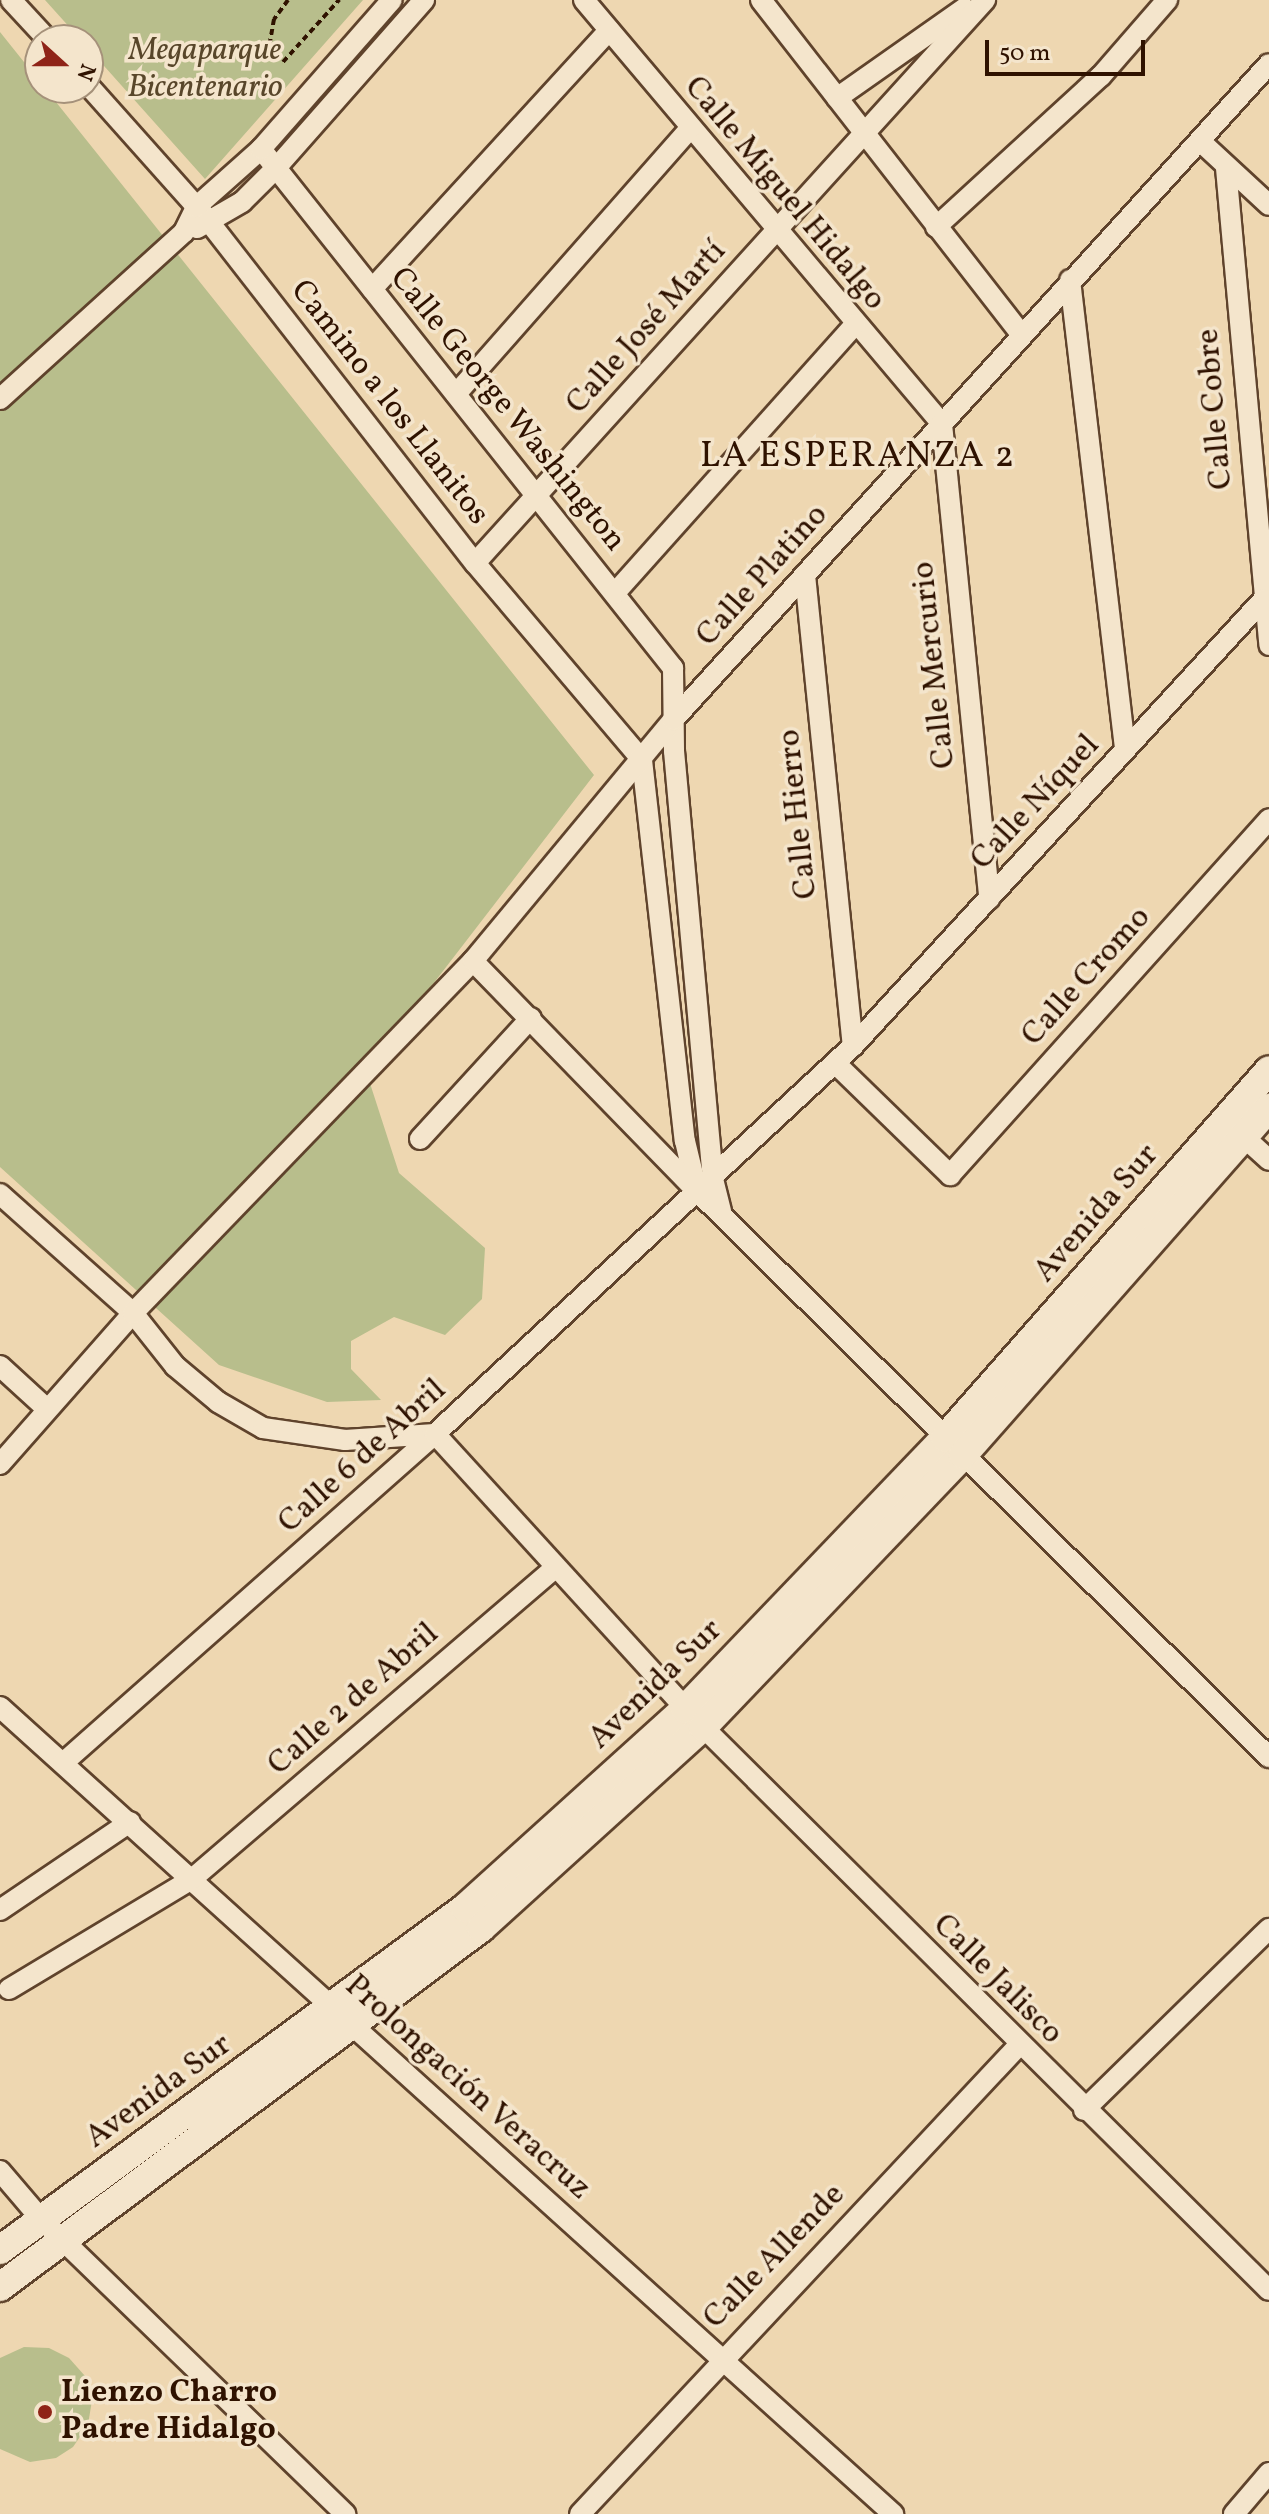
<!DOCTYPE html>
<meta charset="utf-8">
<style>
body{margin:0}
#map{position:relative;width:1269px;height:2514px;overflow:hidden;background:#eed7b1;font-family:Vollkorn,serif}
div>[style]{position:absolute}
.green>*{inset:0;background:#b8be8c}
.path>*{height:4px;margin-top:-2px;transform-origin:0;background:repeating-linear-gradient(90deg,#2f1200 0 6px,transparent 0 10px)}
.roads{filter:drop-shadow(2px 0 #5f432c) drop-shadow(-2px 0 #5f432c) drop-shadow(0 2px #5f432c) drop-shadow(0 -2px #5f432c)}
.street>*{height:20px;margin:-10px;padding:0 10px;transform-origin:10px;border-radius:10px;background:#f4e5cc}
.secondary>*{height:28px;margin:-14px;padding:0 14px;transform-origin:14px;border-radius:14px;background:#f4e5cc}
.dots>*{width:22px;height:22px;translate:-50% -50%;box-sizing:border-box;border:4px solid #f4e5cc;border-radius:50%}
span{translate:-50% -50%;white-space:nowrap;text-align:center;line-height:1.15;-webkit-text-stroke:7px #f4e5cc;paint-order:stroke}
.park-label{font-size:32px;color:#58462a;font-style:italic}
.street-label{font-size:32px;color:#2f1200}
.poi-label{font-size:32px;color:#2f1200;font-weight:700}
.left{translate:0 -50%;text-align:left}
.quarter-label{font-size:36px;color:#2f1200;letter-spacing:2px}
.north{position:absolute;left:24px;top:24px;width:80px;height:80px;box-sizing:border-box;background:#f4e5cc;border:2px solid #a5917a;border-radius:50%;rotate:111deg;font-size:22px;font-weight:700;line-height:32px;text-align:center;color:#2f1200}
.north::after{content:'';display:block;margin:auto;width:28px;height:36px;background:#8f2418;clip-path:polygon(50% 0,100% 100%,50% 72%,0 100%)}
.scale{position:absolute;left:985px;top:40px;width:160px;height:36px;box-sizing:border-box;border:4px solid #2f1200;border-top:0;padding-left:10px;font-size:24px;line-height:28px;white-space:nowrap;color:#2f1200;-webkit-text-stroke:6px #f4e5cc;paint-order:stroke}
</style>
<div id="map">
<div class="green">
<div style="clip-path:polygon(45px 0,363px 0,205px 179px,88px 48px,88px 40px,81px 40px)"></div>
<div style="clip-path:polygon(0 32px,594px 775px,366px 1071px,399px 1173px,485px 1248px,482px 1299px,445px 1335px,394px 1317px,351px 1341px,351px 1369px,381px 1400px,327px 1402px,219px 1365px,0 1167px)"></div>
<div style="clip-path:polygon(24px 2347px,49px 2348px,69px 2358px,85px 2376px,92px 2400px,88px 2425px,73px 2447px,56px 2458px,30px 2462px,0 2449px,0 2358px)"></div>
</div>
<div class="path">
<div style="left:288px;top:0;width:24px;rotate:126deg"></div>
<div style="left:274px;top:19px;width:29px;rotate:100deg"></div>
<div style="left:269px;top:48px;width:20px;rotate:45deg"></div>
<div style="left:283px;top:62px;width:84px;rotate:-47.9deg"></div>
</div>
<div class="roads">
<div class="street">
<div style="left:11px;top:0;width:54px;rotate:47.2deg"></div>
<div style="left:584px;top:0;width:555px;rotate:49.82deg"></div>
<div style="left:942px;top:424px;width:477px;rotate:84.3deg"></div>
<div style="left:761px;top:0;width:422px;rotate:52.1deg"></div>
<div style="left:88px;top:85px;width:173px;rotate:48.3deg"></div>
<div style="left:203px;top:214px;width:442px;rotate:52.1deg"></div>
<div style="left:475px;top:563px;width:258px;rotate:49.7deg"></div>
<div style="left:642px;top:760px;width:383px;rotate:83.6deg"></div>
<div style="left:685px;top:1141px;width:51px;rotate:76.5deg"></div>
<div style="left:837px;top:98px;width:156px;rotate:-35.1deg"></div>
<div style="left:1200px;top:141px;width:94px;rotate:42.8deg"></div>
<div style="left:261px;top:149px;width:663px;rotate:51.56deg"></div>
<div style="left:673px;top:668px;width:83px;rotate:89.3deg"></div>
<div style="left:674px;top:751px;width:430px;rotate:84.8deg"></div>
<div style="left:713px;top:1179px;width:33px;rotate:76deg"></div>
<div style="left:1226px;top:168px;width:479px;rotate:84.8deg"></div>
<div style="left:936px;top:227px;width:224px;rotate:-42.5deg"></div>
<div style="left:1101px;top:76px;width:101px;rotate:-49deg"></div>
<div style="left:197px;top:228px;width:52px;rotate:-30deg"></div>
<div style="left:242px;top:202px;width:48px;rotate:-45deg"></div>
<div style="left:276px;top:168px;width:224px;rotate:-48.6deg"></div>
<div style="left:1070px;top:280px;width:473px;rotate:83.3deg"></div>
<div style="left:372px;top:289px;width:351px;rotate:-47.5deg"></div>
<div style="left:456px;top:394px;width:354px;rotate:-48.6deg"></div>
<div style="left:0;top:399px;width:248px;rotate:-42.2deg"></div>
<div style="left:184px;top:232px;width:28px;rotate:-64deg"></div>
<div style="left:196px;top:207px;width:87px;rotate:-41.7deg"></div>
<div style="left:261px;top:149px;width:198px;rotate:-48.7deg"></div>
<div style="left:475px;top:563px;width:760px;rotate:-47.83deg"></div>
<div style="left:805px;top:575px;width:473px;rotate:84.2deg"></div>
<div style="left:615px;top:593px;width:360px;rotate:-48.2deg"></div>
<div style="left:473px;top:961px;width:321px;rotate:45.8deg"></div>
<div style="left:697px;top:1191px;width:805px;rotate:44.7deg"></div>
<div style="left:835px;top:1063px;width:161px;rotate:44.2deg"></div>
<div style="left:950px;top:1175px;width:478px;rotate:-48.1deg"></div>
<div style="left:1234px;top:1128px;width:47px;rotate:42.4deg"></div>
<div style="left:420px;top:1139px;width:164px;rotate:-47.5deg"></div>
<div style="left:0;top:1194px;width:178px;rotate:41.8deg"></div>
<div style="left:133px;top:1313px;width:68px;rotate:51.6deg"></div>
<div style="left:175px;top:1366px;width:56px;rotate:39.9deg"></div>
<div style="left:218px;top:1402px;width:52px;rotate:30deg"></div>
<div style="left:263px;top:1428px;width:83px;rotate:8.3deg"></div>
<div style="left:345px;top:1440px;width:90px;rotate:-3.8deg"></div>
<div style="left:0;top:1366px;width:62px;rotate:42.4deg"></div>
<div style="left:435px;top:1434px;width:397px;rotate:47.6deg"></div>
<div style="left:703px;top:1727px;width:798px;rotate:44.85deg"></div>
<div style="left:0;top:1464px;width:201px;rotate:-48.6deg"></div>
<div style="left:133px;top:1313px;width:489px;rotate:-46deg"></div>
<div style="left:473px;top:961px;width:313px;rotate:-50.3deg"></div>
<div style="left:673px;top:720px;width:886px;rotate:-47.74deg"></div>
<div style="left:0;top:1707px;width:1204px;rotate:42.1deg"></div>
<div style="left:63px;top:1763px;width:497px;rotate:-41.5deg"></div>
<div style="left:435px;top:1434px;width:570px;rotate:-42.87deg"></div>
<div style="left:853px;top:1046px;width:606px;rotate:-47.41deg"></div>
<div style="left:0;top:1910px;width:157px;rotate:-34.1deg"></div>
<div style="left:9px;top:1989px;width:214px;rotate:-31deg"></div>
<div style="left:192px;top:1879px;width:479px;rotate:-40.6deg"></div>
<div style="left:1084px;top:2110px;width:259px;rotate:-44.4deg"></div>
<div style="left:0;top:2171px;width:63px;rotate:49.5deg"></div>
<div style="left:41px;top:2219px;width:424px;rotate:44.1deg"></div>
<div style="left:580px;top:2514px;width:642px;rotate:-46.89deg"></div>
<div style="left:1234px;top:2514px;width:54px;rotate:-49.5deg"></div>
</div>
<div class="secondary">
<div style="left:0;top:2250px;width:577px;rotate:-36.33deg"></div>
<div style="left:465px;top:1908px;width:297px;rotate:-42.1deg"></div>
<div style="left:685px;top:1709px;width:376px;rotate:-46.2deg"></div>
<div style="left:945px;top:1438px;width:490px;rotate:-48.6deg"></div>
<div style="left:0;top:2287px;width:600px;rotate:-36.74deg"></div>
<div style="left:481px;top:1928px;width:299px;rotate:-42.2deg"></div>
<div style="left:703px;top:1727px;width:376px;rotate:-46.3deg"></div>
<div style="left:963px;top:1455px;width:463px;rotate:-48.6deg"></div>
</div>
</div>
<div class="dots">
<div style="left:45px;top:2412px;background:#8f2418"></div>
</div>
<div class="park-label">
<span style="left:205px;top:70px">Megaparque<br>Bicentenario</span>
</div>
<div class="street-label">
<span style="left:784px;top:194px;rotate:50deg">Calle Miguel Hidalgo</span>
<span style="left:647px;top:328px;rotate:-48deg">Calle José Martí</span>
<span style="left:389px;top:403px;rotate:52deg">Camino a los Llanitos</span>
<span style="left:1216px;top:409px;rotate:-95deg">Calle Cobre</span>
<span style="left:507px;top:410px;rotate:51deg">Calle George Washington</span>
<span style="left:763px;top:576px;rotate:-48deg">Calle Platino</span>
<span style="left:935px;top:665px;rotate:-96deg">Calle Mercurio</span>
<span style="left:1036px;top:803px;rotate:-47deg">Calle Níquel</span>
<span style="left:799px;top:814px;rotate:-96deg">Calle Hierro</span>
<span style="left:1087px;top:977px;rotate:-48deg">Calle Cromo</span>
<span style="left:1097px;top:1214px;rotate:-49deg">Avenida Sur</span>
<span style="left:363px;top:1457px;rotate:-42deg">Calle 6 de Abril</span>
<span style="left:656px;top:1685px;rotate:-44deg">Avenida Sur</span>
<span style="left:354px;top:1700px;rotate:-41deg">Calle 2 de Abril</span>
<span style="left:997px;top:1980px;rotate:45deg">Calle Jalisco</span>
<span style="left:467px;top:2088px;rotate:42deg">Prolongación Veracruz</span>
<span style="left:159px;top:2092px;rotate:-36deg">Avenida Sur</span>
<span style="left:775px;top:2257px;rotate:-46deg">Calle Allende</span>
</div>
<div class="poi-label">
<span class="left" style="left:61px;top:2412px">Lienzo Charro<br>Padre Hidalgo</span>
</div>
<div class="quarter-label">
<span style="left:858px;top:458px">LA ESPERANZA 2</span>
</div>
<div class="north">N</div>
<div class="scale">50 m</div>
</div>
